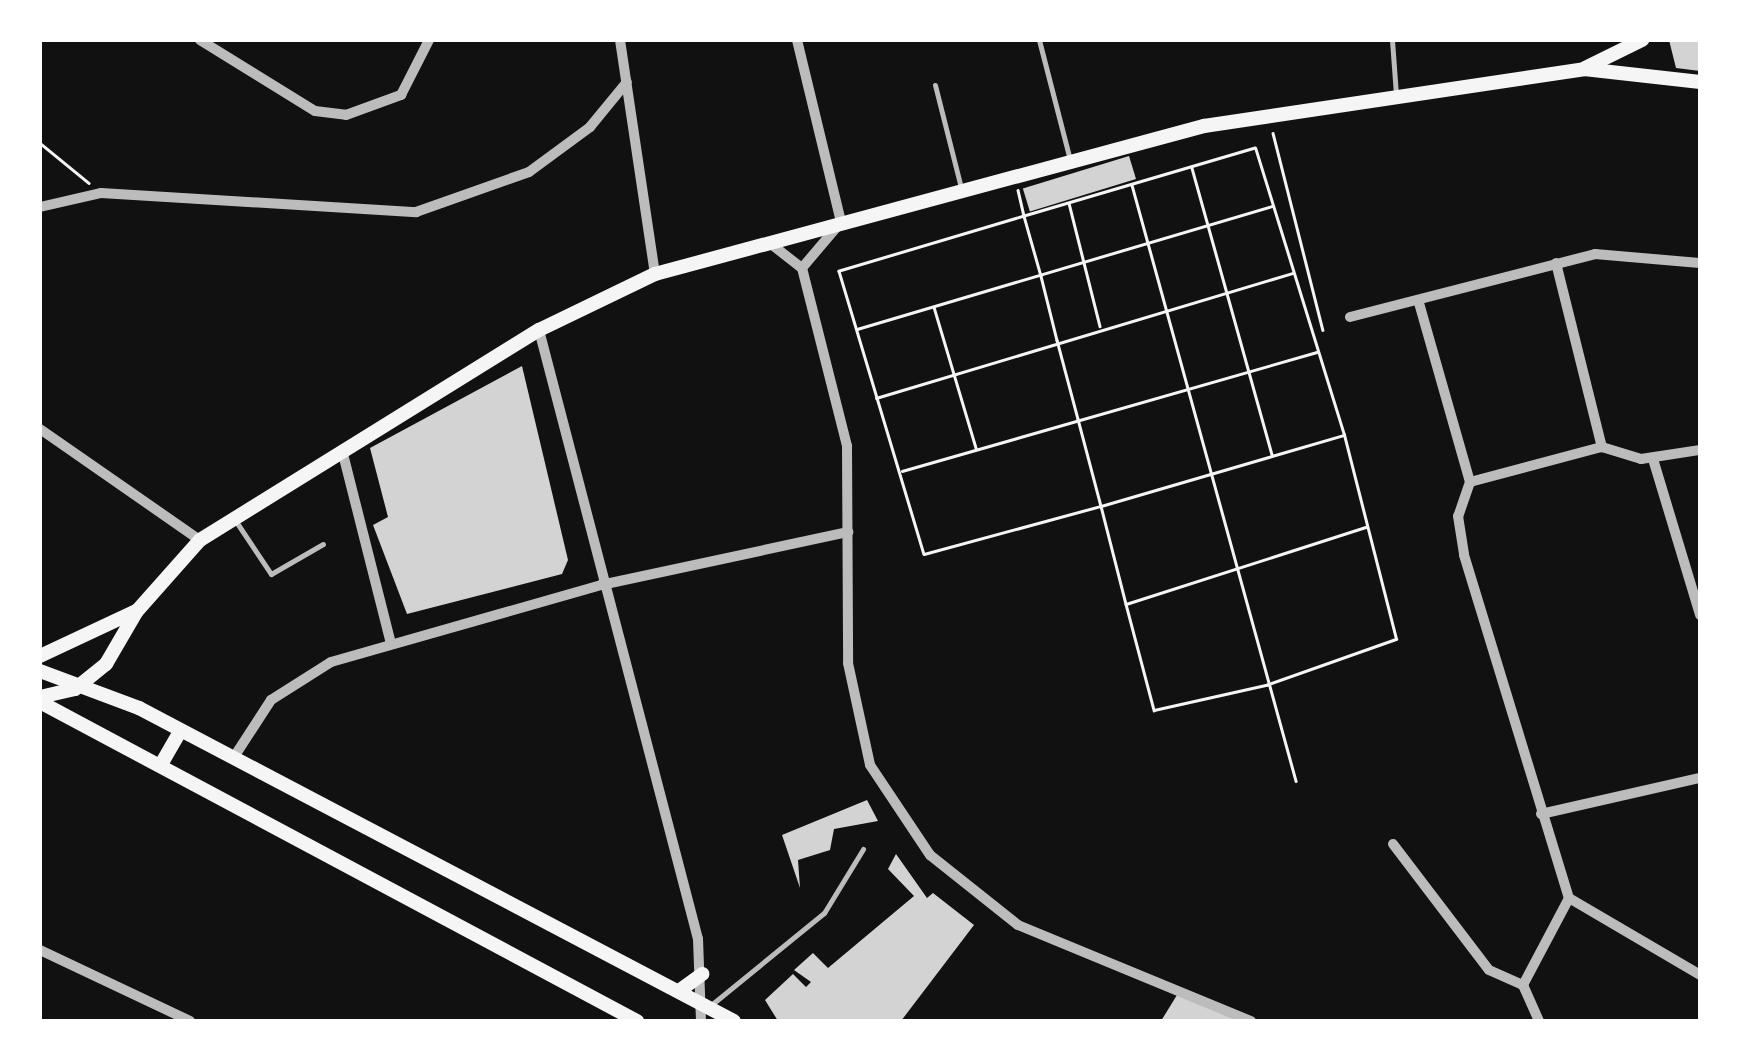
<!DOCTYPE html>
<style>
body{margin:0}
#map{position:relative;width:1740px;height:1061px;overflow:hidden;background:#111;font-family:Montserrat,sans-serif}
div>[style]{position:absolute}
.building>*{inset:0;background:#d3d3d3;transform-origin:0 0}
.path>*{height:2.5px;margin:-1.25px;padding:0 1.25px;transform-origin:1.25px;border-radius:1.25px;background:#f5f5f5}
.service>*{height:5px;margin:-2.5px;padding:0 2.5px;transform-origin:2.5px;border-radius:2.5px;background:#bcbcbc}
.minor>*{height:10px;margin:-5px;padding:0 5px;transform-origin:5px;border-radius:5px;background:#bcbcbc}
.secondary>*{height:14px;margin:-7px;padding:0 7px;transform-origin:7px;border-radius:7px;background:#f5f5f5}
span{translate:-50% -50%;white-space:nowrap;text-align:center;line-height:1.15;-webkit-text-stroke:9px #fff;paint-order:stroke}
.frame{position:absolute;inset:0;border:42px solid #fff;pointer-events:none}
</style>
<div id="map">
<div class="building">
<div style="clip-path:polygon(1669px 40px,1700px 40px,1700px 71px,1676px 68px)"></div>
<div style="left:1129px;top:156px;width:24px;height:111px;rotate:73deg"></div>
<div style="clip-path:polygon(522px 366px,568px 560px,562px 574px,407px 614px,373px 525px,388px 517px,370px 448px)"></div>
<div style="clip-path:polygon(867px 800px,878px 821px,834px 829px,830px 850px,798px 860px,800px 888px,782px 835px)"></div>
<div style="clip-path:polygon(896px 854px,927px 898px,933px 893px,974px 925px,901px 1021px,778px 1021px,765px 1000px,793px 974px,806px 987px,811px 982px,794px 970px,813px 953px,828px 968px,914px 896px,888px 869px)"></div>
<div style="clip-path:polygon(1177px 995px,1240px 1021px,1161px 1021px)"></div>
</div>
<div class="path">
<div style="left:1273px;top:133px;width:203px;rotate:75.8deg"></div>
<div style="left:40px;top:143px;width:63px;rotate:39.2deg"></div>
<div style="left:1192px;top:168px;width:297px;rotate:74.4deg"></div>
<div style="left:1132px;top:185px;width:618px;rotate:74.61deg"></div>
<div style="left:1018px;top:190px;width:27px;rotate:77deg"></div>
<div style="left:1024px;top:216px;width:62px;rotate:74.2deg"></div>
<div style="left:1041px;top:276px;width:66px;rotate:76deg"></div>
<div style="left:1057px;top:340px;width:82px;rotate:75.1deg"></div>
<div style="left:1078px;top:419px;width:90px;rotate:75.2deg"></div>
<div style="left:1101px;top:506px;width:101px;rotate:75.7deg"></div>
<div style="left:1126px;top:604px;width:110px;rotate:75.2deg"></div>
<div style="left:1154px;top:710px;width:115px;rotate:-12.6deg"></div>
<div style="left:1266px;top:685px;width:138px;rotate:-19.5deg"></div>
<div style="left:1396px;top:639px;width:211px;rotate:-104.3deg"></div>
<div style="left:1344px;top:435px;width:300px;rotate:-107.2deg"></div>
<div style="left:1255px;top:148px;width:241px;rotate:163.6deg"></div>
<div style="left:1024px;top:216px;width:193px;rotate:163.4deg"></div>
<div style="left:839px;top:271px;width:295px;rotate:73.3deg"></div>
<div style="left:924px;top:554px;width:183px;rotate:-15.2deg"></div>
<div style="left:1101px;top:506px;width:253px;rotate:-16.3deg"></div>
<div style="left:1069px;top:203px;width:127px;rotate:75.9deg"></div>
<div style="left:934px;top:307px;width:147px;rotate:73.4deg"></div>
<div style="left:857px;top:329px;width:432px;rotate:-16.5deg"></div>
<div style="left:876px;top:398px;width:435px;rotate:-16.7deg"></div>
<div style="left:902px;top:471px;width:432px;rotate:-16deg"></div>
<div style="left:1126px;top:604px;width:252px;rotate:-17.8deg"></div>
</div>
<div class="service">
<div style="left:1039px;top:40px;width:124px;rotate:75.5deg"></div>
<div style="left:1392px;top:40px;width:55px;rotate:85.8deg"></div>
<div style="left:935px;top:85px;width:106px;rotate:75.8deg"></div>
<div style="left:235px;top:520px;width:65px;rotate:56.3deg"></div>
<div style="left:271px;top:574px;width:60px;rotate:-30deg"></div>
<div style="left:711px;top:1005px;width:146px;rotate:-39.2deg"></div>
<div style="left:824px;top:913px;width:75px;rotate:-58.6deg"></div>
</div>
<div class="minor">
<div style="left:200px;top:40px;width:135px;rotate:31.7deg"></div>
<div style="left:315px;top:111px;width:31px;rotate:7deg"></div>
<div style="left:346px;top:115px;width:59px;rotate:-20deg"></div>
<div style="left:401px;top:95px;width:62px;rotate:-63deg"></div>
<div style="left:620px;top:40px;width:237px;rotate:81.5deg"></div>
<div style="left:797px;top:40px;width:187px;rotate:76.4deg"></div>
<div style="left:841px;top:222px;width:60px;rotate:130.3deg"></div>
<div style="left:802px;top:268px;width:184px;rotate:75.8deg"></div>
<div style="left:847px;top:446px;width:217px;rotate:89.7deg"></div>
<div style="left:848px;top:663px;width:104px;rotate:77.8deg"></div>
<div style="left:870px;top:765px;width:108px;rotate:56.3deg"></div>
<div style="left:930px;top:855px;width:112px;rotate:38.5deg"></div>
<div style="left:1018px;top:925px;width:252px;rotate:22.4deg"></div>
<div style="left:40px;top:207px;width:63px;rotate:-12.9deg"></div>
<div style="left:101px;top:193px;width:316px;rotate:3.5deg"></div>
<div style="left:416px;top:212px;width:120px;rotate:-19.5deg"></div>
<div style="left:529px;top:172px;width:76px;rotate:-36.4deg"></div>
<div style="left:590px;top:127px;width:58px;rotate:-50.6deg"></div>
<div style="left:771px;top:244px;width:39px;rotate:38deg"></div>
<div style="left:1556px;top:263px;width:190px;rotate:76deg"></div>
<div style="left:1419px;top:303px;width:186px;rotate:74.1deg"></div>
<div style="left:1470px;top:482px;width:36px;rotate:109deg"></div>
<div style="left:1458px;top:516px;width:39px;rotate:81deg"></div>
<div style="left:1464px;top:555px;width:359px;rotate:73deg"></div>
<div style="left:1569px;top:898px;width:152px;rotate:30.4deg"></div>
<div style="left:1350px;top:317px;width:253px;rotate:-14.4deg"></div>
<div style="left:1595px;top:254px;width:105px;rotate:4.9deg"></div>
<div style="left:539px;top:330px;width:629px;rotate:75.37deg"></div>
<div style="left:698px;top:939px;width:82px;rotate:87.9deg"></div>
<div style="left:40px;top:429px;width:195px;rotate:34.8deg"></div>
<div style="left:342px;top:450px;width:199px;rotate:75.8deg"></div>
<div style="left:1653px;top:459px;width:163px;rotate:73.2deg"></div>
<div style="left:1470px;top:482px;width:137px;rotate:-14.9deg"></div>
<div style="left:1602px;top:447px;width:41px;rotate:17.1deg"></div>
<div style="left:1641px;top:459px;width:60px;rotate:-8.7deg"></div>
<div style="left:234px;top:757px;width:68px;rotate:-57deg"></div>
<div style="left:271px;top:700px;width:71px;rotate:-32.3deg"></div>
<div style="left:331px;top:662px;width:281px;rotate:-15.9deg"></div>
<div style="left:601px;top:585px;width:253px;rotate:-12.1deg"></div>
<div style="left:1541px;top:814px;width:163px;rotate:-12.8deg"></div>
<div style="left:1393px;top:844px;width:158px;rotate:52.7deg"></div>
<div style="left:1489px;top:970px;width:37px;rotate:24deg"></div>
<div style="left:40px;top:950px;width:166px;rotate:25.3deg"></div>
<div style="left:1539px;top:1021px;width:39px;rotate:-114deg"></div>
<div style="left:1523px;top:985px;width:98px;rotate:-62.1deg"></div>
</div>
<div class="secondary">
<div style="left:1585px;top:68px;width:64px;rotate:-26.2deg"></div>
<div style="left:40px;top:656px;width:106px;rotate:-25.1deg"></div>
<div style="left:40px;top:671px;width:106px;rotate:20.5deg"></div>
<div style="left:139px;top:708px;width:672px;rotate:27.75deg"></div>
<div style="left:40px;top:697px;width:36px;rotate:-13deg"></div>
<div style="left:75px;top:689px;width:40px;rotate:-39deg"></div>
<div style="left:106px;top:664px;width:61px;rotate:-59.7deg"></div>
<div style="left:137px;top:611px;width:95px;rotate:-48.4deg"></div>
<div style="left:200px;top:540px;width:399px;rotate:-31.8deg"></div>
<div style="left:539px;top:330px;width:129px;rotate:-25.8deg"></div>
<div style="left:655px;top:274px;width:569px;rotate:-15.09deg"></div>
<div style="left:1204px;top:126px;width:384px;rotate:-8.5deg"></div>
<div style="left:1584px;top:69px;width:117px;rotate:6.4deg"></div>
<div style="left:40px;top:702px;width:677px;rotate:28.12deg"></div>
<div style="left:163px;top:761px;width:34px;rotate:-60deg"></div>
<div style="left:679px;top:991px;width:29px;rotate:-36deg"></div>
</div>
<div class="frame"></div>
</div>
